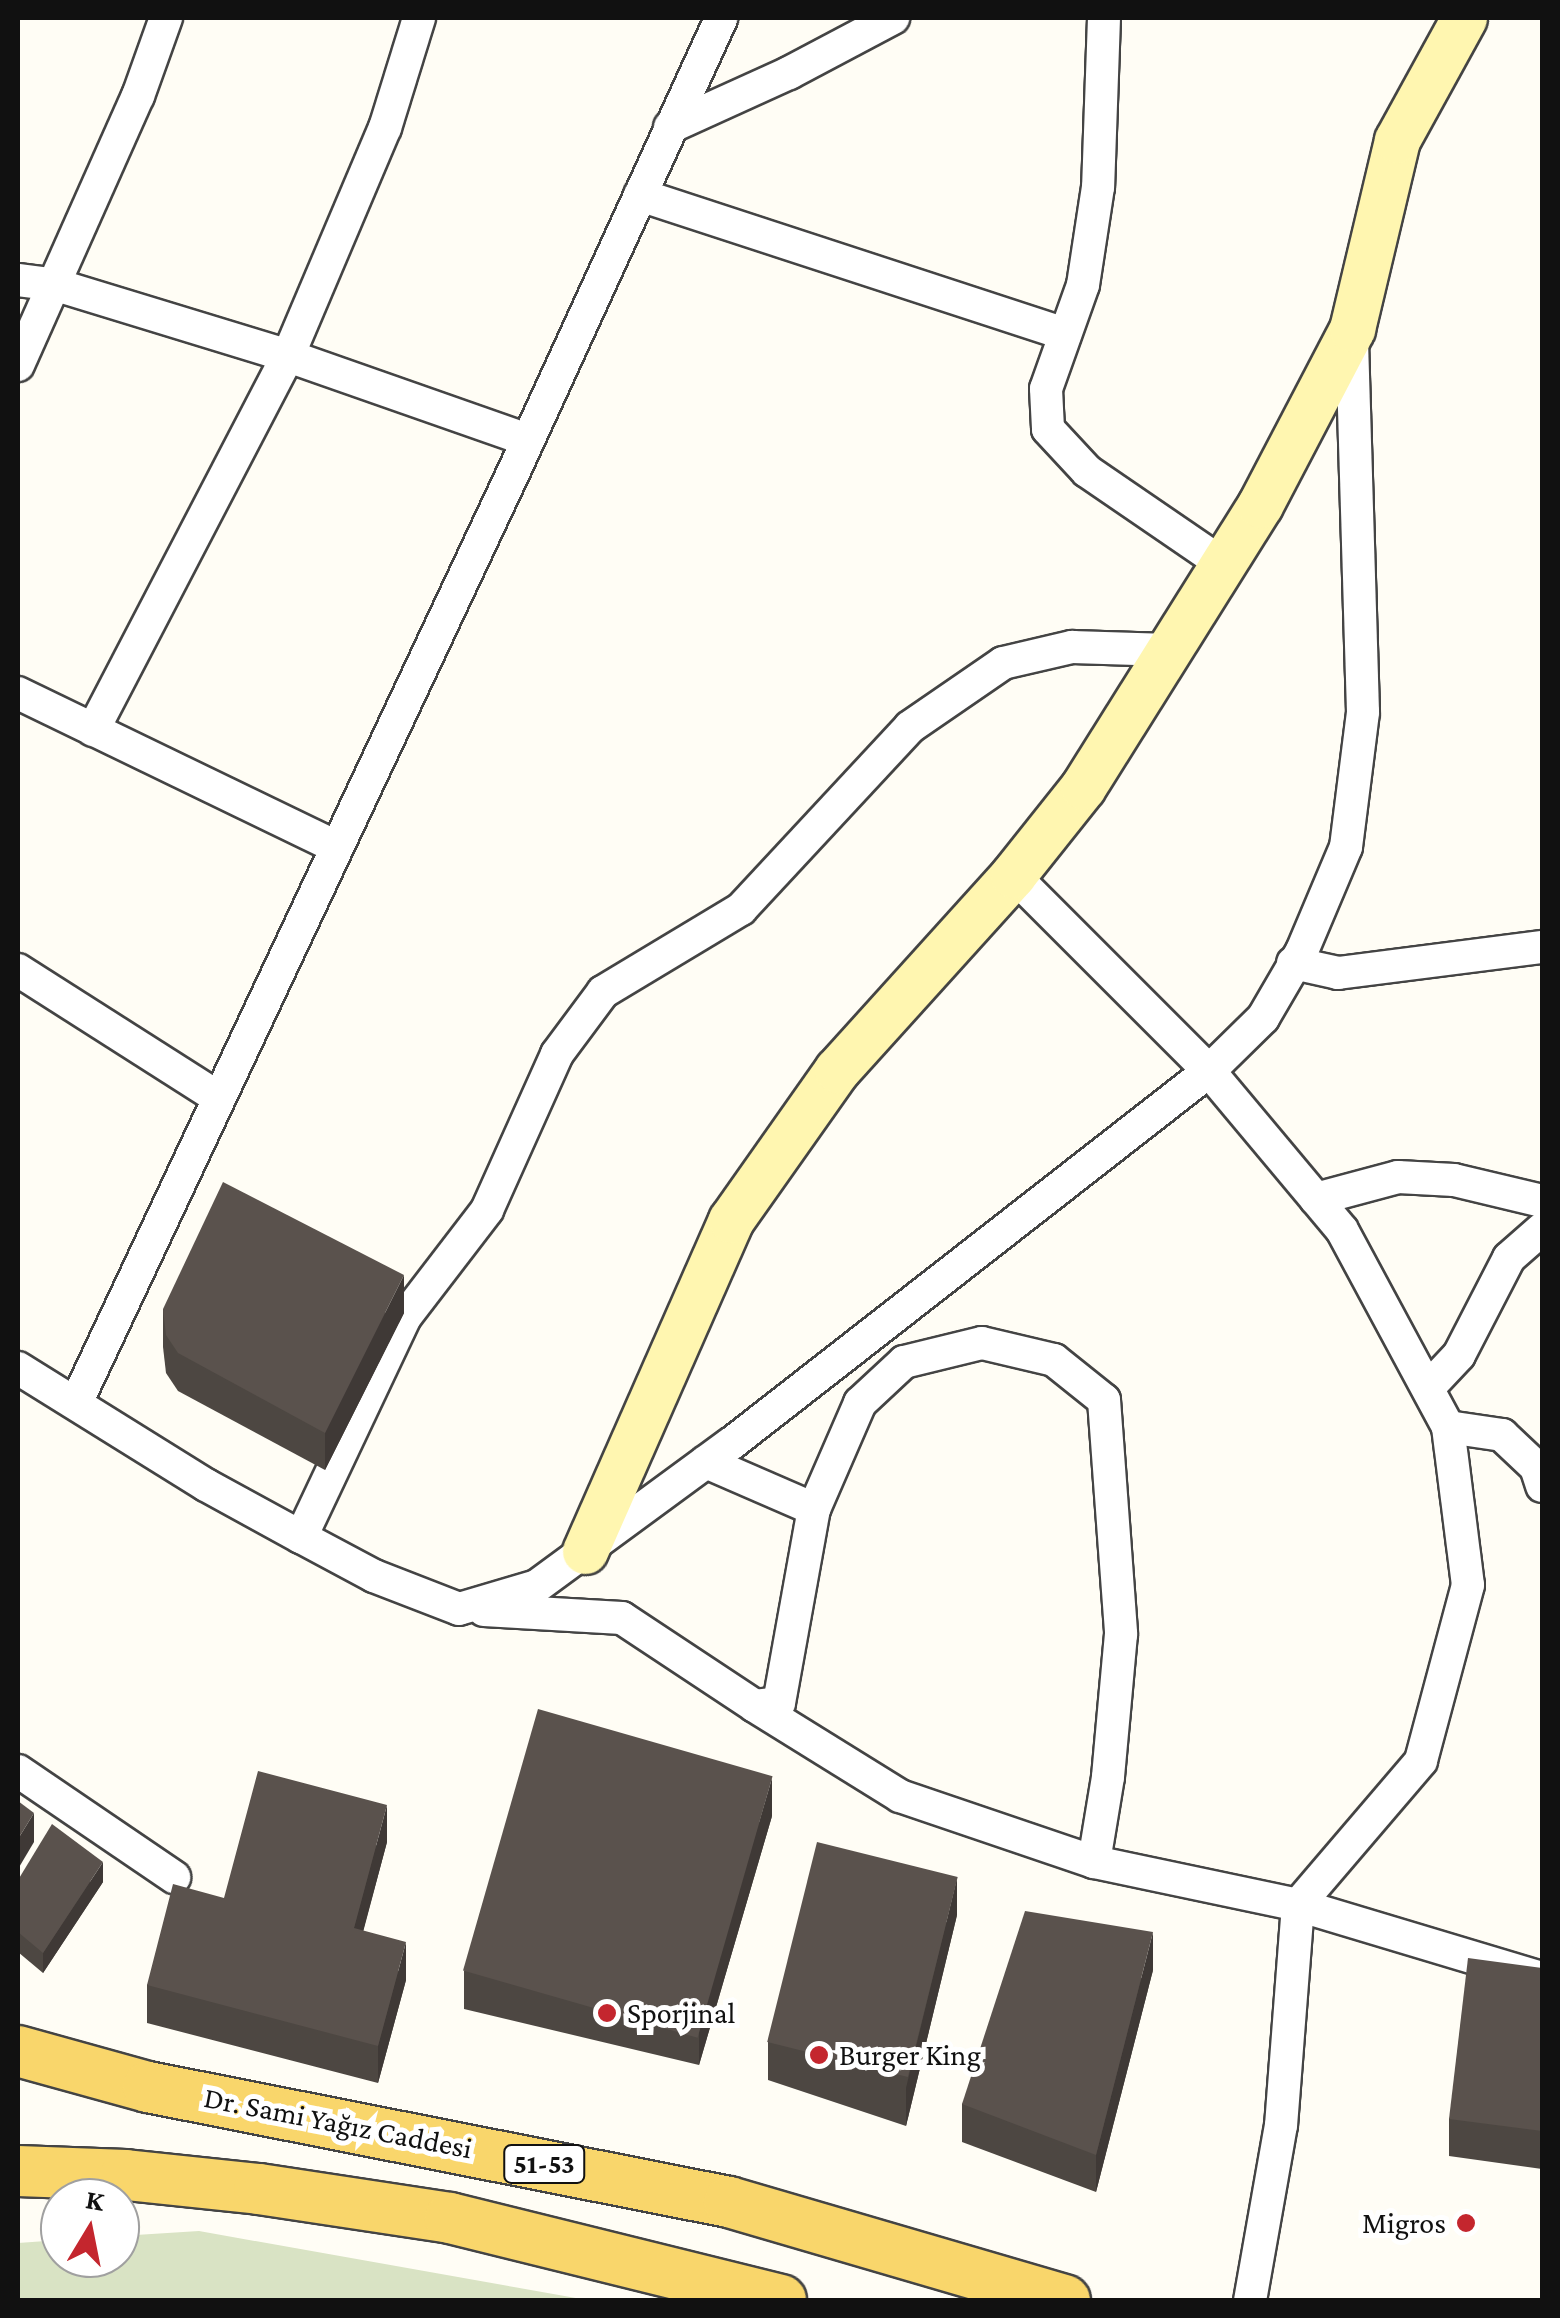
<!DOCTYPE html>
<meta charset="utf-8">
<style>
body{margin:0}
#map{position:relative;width:1560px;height:2318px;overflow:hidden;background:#fffdf5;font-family:"Crimson Pro",serif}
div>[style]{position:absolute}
.cemetery>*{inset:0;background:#d9e3c4}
.roads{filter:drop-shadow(2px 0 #444) drop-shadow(-2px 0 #444) drop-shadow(0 2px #444) drop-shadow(0 -2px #444)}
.street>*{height:32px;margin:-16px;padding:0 16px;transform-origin:16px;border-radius:16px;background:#fff}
.secondary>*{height:45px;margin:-22.5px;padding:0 22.5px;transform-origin:22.5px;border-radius:22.5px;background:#fff6b0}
.primary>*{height:50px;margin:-25px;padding:0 25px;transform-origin:25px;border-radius:25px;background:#f9d66b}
.wall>*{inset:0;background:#4d4742}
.shaded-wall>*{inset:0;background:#3f3936}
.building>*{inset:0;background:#5a524d;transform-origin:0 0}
.dots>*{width:28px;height:28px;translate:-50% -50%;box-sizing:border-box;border:5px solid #fff;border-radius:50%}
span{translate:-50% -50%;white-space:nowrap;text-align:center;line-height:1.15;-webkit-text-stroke:10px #fff;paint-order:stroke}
.shield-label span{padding:2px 8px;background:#fff;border:2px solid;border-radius:8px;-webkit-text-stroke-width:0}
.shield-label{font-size:28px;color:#111;font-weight:700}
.poi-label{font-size:30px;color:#111}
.left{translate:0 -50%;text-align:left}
.right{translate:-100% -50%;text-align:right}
.street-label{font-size:30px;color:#111}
.frame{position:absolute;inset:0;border:20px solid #111;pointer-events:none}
.north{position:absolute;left:40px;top:2178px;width:100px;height:100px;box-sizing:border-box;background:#fff;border:2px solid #a0a0a0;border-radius:50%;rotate:10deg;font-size:28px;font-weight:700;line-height:40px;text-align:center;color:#111}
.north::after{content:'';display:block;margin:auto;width:35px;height:45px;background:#c4262e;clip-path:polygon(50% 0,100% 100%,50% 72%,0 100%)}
</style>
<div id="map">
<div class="cemetery">
<div style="clip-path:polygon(199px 2231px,587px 2300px,18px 2300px,18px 2243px,60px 2240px,60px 2258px,120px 2258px,120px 2236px)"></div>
</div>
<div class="roads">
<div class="street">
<div style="left:1104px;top:18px;width:169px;rotate:92deg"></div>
<div style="left:1098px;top:187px;width:99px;rotate:98.7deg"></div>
<div style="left:1083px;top:285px;width:110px;rotate:109.6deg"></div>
<div style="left:1046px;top:389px;width:40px;rotate:87.1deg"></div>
<div style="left:1048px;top:429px;width:57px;rotate:47.1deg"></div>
<div style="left:1087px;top:471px;width:165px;rotate:34.4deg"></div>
<div style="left:670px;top:127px;width:131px;rotate:-24.4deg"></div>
<div style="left:789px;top:73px;width:118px;rotate:-27.9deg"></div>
<div style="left:640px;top:195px;width:447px;rotate:18.1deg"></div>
<div style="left:18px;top:280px;width:35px;rotate:7deg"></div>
<div style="left:53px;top:284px;width:246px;rotate:17deg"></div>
<div style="left:288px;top:356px;width:254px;rotate:19.3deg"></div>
<div style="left:18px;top:365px;width:295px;rotate:-66deg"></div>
<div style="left:138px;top:96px;width:83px;rotate:-70.3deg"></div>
<div style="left:18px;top:693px;width:354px;rotate:25.8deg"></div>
<div style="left:93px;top:730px;width:422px;rotate:-62.5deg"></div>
<div style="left:288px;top:356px;width:248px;rotate:-67deg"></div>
<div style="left:385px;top:128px;width:115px;rotate:-72.8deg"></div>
<div style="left:1013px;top:875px;width:277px;rotate:45deg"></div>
<div style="left:1209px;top:1071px;width:207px;rotate:50.1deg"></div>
<div style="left:1342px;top:1230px;width:224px;rotate:61.7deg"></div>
<div style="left:1448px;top:1427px;width:159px;rotate:82.8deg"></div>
<div style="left:1468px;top:1585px;width:182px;rotate:105deg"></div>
<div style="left:1421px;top:1761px;width:189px;rotate:130.5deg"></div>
<div style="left:1298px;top:1905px;width:221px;rotate:94.4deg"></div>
<div style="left:1281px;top:2125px;width:178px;rotate:100deg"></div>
<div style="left:1293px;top:963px;width:46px;rotate:12.5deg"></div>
<div style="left:1338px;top:973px;width:206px;rotate:-7.3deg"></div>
<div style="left:18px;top:970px;width:238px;rotate:32.5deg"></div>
<div style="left:1316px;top:1199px;width:85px;rotate:-15deg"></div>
<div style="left:1398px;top:1177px;width:56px;rotate:3.1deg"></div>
<div style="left:1454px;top:1180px;width:90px;rotate:13.4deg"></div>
<div style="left:18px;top:1368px;width:221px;rotate:31.9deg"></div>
<div style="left:206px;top:1485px;width:108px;rotate:28.7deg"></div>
<div style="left:301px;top:1537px;width:83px;rotate:28.1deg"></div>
<div style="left:374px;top:1576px;width:91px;rotate:21.2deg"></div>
<div style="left:459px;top:1609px;width:81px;rotate:-16.4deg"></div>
<div style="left:537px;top:1586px;width:242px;rotate:-36.3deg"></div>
<div style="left:732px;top:1443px;width:605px;rotate:-37.95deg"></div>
<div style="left:1209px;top:1071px;width:76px;rotate:-44.5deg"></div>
<div style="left:1263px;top:1018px;width:78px;rotate:-59.8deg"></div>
<div style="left:1302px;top:951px;width:113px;rotate:-67.1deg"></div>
<div style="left:1346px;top:847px;width:136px;rotate:-82.8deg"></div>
<div style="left:1363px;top:712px;width:381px;rotate:-91.7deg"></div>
<div style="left:1428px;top:1388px;width:45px;rotate:-46.8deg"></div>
<div style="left:1459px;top:1355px;width:109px;rotate:-62.7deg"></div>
<div style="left:1509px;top:1258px;width:44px;rotate:-41.3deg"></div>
<div style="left:76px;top:1403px;width:1030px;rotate:-64.83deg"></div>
<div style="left:514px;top:471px;width:498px;rotate:-65.4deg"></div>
<div style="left:1448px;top:1427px;width:55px;rotate:8.4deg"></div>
<div style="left:1502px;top:1435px;width:47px;rotate:43.3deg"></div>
<div style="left:1536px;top:1467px;width:20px;rotate:72deg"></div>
<div style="left:814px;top:1509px;width:116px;rotate:-66.5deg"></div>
<div style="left:860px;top:1403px;width:60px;rotate:-43deg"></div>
<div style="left:904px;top:1362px;width:80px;rotate:-13.7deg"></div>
<div style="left:982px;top:1343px;width:74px;rotate:13.3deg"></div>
<div style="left:1054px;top:1360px;width:64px;rotate:38.7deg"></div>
<div style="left:1104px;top:1400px;width:235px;rotate:85.8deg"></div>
<div style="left:1121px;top:1634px;width:144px;rotate:95.2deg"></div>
<div style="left:1108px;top:1777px;width:86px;rotate:99.4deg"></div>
<div style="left:301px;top:1537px;width:243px;rotate:-64.7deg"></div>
<div style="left:405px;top:1317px;width:135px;rotate:-52.5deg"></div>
<div style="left:487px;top:1210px;width:171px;rotate:-65.8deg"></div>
<div style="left:557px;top:1054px;width:77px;rotate:-53.4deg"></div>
<div style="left:603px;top:992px;width:161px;rotate:-31deg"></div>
<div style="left:741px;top:909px;width:248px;rotate:-47.1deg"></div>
<div style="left:910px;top:727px;width:113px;rotate:-34.5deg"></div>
<div style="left:1003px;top:663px;width:71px;rotate:-13.1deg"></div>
<div style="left:1072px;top:647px;width:97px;rotate:1.8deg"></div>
<div style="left:484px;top:1610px;width:138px;rotate:3.3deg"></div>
<div style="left:622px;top:1618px;width:159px;rotate:33.5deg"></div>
<div style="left:755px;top:1706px;width:24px;rotate:-7deg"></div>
<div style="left:779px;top:1703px;width:197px;rotate:-79.8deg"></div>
<div style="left:814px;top:1509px;width:118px;rotate:-156.5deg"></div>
<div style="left:755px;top:1706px;width:171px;rotate:31.8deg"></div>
<div style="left:900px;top:1796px;width:205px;rotate:18.8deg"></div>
<div style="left:1094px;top:1862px;width:208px;rotate:11.9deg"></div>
<div style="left:1298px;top:1905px;width:255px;rotate:16.7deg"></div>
<div style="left:18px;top:1771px;width:189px;rotate:34.2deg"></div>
</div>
<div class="secondary">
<div style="left:585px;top:1551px;width:362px;rotate:-66.2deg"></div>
<div style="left:731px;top:1220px;width:184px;rotate:-54.8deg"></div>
<div style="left:837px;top:1070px;width:263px;rotate:-47.9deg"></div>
<div style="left:1013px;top:875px;width:112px;rotate:-51.5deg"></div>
<div style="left:1083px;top:787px;width:333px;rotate:-57.9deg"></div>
<div style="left:1260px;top:505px;width:199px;rotate:-62.4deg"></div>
<div style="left:1352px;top:329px;width:194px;rotate:-76.6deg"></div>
<div style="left:1397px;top:140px;width:139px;rotate:-61.2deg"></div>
</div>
<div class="primary">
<div style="left:18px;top:2051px;width:135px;rotate:15.5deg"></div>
<div style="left:148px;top:2087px;width:592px;rotate:11.2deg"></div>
<div style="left:729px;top:2202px;width:350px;rotate:16.3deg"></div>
<div style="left:18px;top:2171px;width:108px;rotate:2.1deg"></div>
<div style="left:126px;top:2175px;width:134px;rotate:6deg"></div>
<div style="left:259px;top:2189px;width:193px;rotate:8.6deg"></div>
<div style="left:450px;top:2218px;width:341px;rotate:13.9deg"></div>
</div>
</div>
<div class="wall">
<div style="clip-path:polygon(163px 1309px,404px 1313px,325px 1470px,178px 1391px,166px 1373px,163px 1347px)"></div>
<div style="clip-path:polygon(772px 1816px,699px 2065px,464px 2009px,464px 1971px)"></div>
<div style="clip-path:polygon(387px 1842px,363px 1931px,406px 1980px,378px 2083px,147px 2023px,147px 1985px,224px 1898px)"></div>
<div style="clip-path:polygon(18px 1880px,103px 1882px,43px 1973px,18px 1952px)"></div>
<div style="clip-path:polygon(957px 1915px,906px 2126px,768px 2080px,768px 2042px)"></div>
<div style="clip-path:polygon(1542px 1968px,1542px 2169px,1449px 2156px,1449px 2119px)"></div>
<div style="clip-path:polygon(1153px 1970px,1096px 2192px,962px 2142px,962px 2104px)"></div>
</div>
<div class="shaded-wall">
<div style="clip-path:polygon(404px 1275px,404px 1313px,325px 1470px,325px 1433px)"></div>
<div style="clip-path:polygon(772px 1778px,772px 1816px,699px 2065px,699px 2027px)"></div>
<div style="clip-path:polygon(387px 1805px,387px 1842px,354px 1966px,354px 1928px)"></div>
<div style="clip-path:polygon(34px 1813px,34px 1842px,18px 1869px,18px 1839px)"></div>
<div style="clip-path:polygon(103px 1862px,103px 1882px,43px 1973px,43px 1953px)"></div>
<div style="clip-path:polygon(957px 1878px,957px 1915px,906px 2126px,906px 2088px)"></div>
<div style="clip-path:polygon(1153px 1932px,1153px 1970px,1096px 2192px,1096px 2155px)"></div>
<div style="clip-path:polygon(406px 1942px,406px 1980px,378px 2083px,378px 2046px)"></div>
</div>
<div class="building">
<div style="clip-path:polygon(223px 1182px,404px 1275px,325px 1433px,178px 1353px,166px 1335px,163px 1309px)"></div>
<div style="left:538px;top:1709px;width:244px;height:272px;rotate:16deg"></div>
<div style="clip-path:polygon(258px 1771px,387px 1805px,354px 1928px,406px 1942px,378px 2046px,147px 1985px,173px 1884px,224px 1898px)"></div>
<div style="clip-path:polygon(18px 1801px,34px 1813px,18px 1839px)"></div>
<div style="clip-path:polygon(52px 1824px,103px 1862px,43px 1953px,18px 1932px,18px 1880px)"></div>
<div style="left:817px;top:1842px;width:145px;height:206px;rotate:14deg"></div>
<div style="clip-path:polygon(1025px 1911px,1153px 1932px,1096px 2155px,962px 2104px)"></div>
<div style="clip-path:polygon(1468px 1958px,1542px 1968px,1542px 2131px,1449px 2119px)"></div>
</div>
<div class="dots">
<div style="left:607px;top:2013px;background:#c4262e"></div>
<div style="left:819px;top:2055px;background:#c4262e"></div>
<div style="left:1466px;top:2223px;background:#c4262e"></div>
</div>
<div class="shield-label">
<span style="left:544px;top:2164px">51-53</span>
</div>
<div class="poi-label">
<span class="left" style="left:627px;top:2013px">Sporjinal</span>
<span class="left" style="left:839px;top:2055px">Burger King</span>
<span class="right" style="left:1446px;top:2223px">Migros</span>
</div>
<div class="street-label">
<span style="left:338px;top:2123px;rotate:11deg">Dr. Sami Yağız Caddesi</span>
</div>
<div class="frame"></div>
<div class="north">K</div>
</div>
